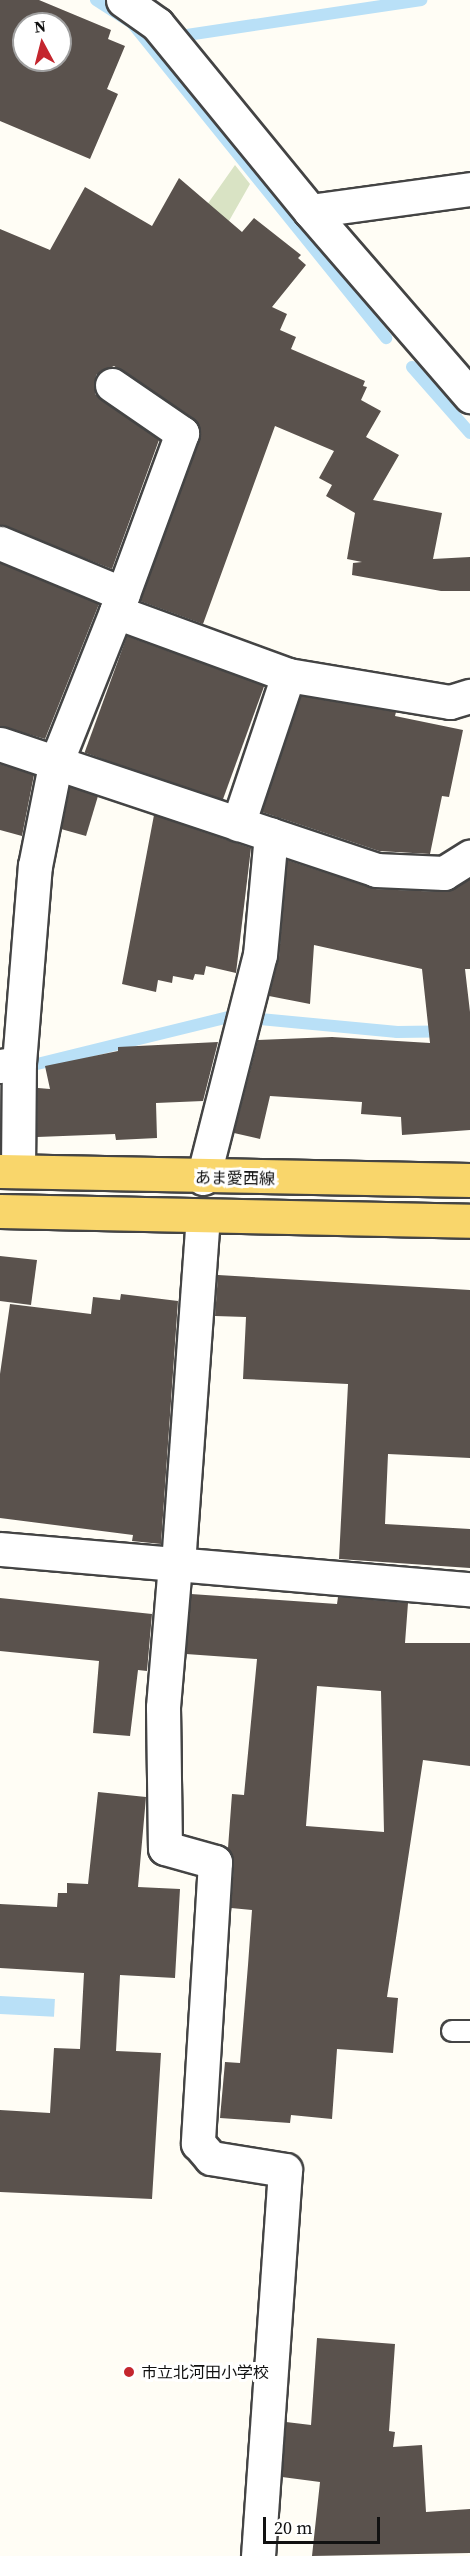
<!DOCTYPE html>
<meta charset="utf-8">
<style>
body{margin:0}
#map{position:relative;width:470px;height:2556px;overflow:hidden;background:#fffdf5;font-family:"Source Serif 4","Noto Sans JP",serif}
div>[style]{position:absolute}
.cemetery>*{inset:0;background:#d9e3c4}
.water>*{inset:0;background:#b9e0f7;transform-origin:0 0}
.stream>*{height:12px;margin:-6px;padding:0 6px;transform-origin:6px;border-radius:6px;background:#b9e0f7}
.building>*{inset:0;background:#5a524d;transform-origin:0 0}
.roads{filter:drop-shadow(2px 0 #444) drop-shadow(-2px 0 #444) drop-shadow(0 2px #444) drop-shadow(0 -2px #444)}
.service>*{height:20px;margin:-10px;padding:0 10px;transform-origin:10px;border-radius:10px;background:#fff}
.minor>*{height:33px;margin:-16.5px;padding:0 16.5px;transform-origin:16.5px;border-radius:16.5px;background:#fff}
.primary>*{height:33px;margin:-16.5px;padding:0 16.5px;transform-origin:16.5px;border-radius:16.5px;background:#f9d66b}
.dots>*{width:16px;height:16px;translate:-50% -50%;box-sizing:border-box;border:3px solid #fff;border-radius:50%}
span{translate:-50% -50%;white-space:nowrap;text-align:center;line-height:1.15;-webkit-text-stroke:6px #fff;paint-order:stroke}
.street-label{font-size:16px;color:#111}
.poi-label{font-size:16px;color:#111}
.left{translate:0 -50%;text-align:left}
.north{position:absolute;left:12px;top:12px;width:60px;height:60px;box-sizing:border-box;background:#fff;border:2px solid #a0a0a0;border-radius:50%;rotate:353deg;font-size:16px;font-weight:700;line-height:24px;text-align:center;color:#111}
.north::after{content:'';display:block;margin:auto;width:21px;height:27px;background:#c4262e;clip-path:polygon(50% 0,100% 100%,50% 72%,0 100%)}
.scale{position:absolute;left:263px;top:2517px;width:117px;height:27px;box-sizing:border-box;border:3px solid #111;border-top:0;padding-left:8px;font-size:18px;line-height:21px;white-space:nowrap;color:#111;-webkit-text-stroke:4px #fff;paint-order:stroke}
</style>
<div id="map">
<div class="cemetery">
<div style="clip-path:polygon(235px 165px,250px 184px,204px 265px,149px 397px,113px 374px,197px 219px)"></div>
</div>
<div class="water">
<div style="left:0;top:1996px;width:55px;height:18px;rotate:3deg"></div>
</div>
<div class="stream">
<div style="left:96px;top:0;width:43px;rotate:32.6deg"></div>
<div style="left:132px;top:23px;width:405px;rotate:51.1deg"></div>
<div style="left:187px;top:35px;width:237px;rotate:-8.5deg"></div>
<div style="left:412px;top:367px;width:88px;rotate:48.7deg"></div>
<div style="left:260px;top:1019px;width:138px;rotate:5.4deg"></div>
<div style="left:397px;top:1032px;width:73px;rotate:-0.8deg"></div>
<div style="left:29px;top:1066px;width:205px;rotate:-13.8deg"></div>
</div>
<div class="building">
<div style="clip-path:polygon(evenodd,0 0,39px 0,111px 30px,108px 39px,125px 46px,107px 89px,118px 94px,90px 159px,0 121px,0 0,24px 24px,60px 24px,60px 60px,24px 60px,24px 24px)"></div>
<div style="clip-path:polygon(179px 178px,242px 232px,254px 218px,301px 255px,298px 258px,306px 265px,272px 307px,287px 314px,280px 330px,296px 337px,291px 349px,365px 381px,363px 386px,367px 387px,361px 400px,381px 411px,366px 437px,399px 455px,373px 500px,442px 513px,433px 559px,470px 557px,470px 591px,441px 591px,352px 575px,353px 563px,362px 562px,347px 559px,355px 513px,326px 496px,332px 485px,319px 478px,334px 451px,275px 426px,203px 624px,140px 601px,201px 431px,193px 418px,114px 366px,96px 375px,95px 394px,159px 440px,112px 569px,0 525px,0 229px,50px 250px,85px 187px,152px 226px)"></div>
<div style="clip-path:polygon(0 563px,99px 604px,45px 739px,0 726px)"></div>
<div style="left:127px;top:636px;width:146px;height:124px;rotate:20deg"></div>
<div style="clip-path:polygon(301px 696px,396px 712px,395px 716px,463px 730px,449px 797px,442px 796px,430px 854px,379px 851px,262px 812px)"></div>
<div style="clip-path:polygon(0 764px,34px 775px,22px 836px,0 830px)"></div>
<div style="clip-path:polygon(70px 787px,98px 796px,86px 836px,61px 829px)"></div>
<div style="clip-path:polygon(154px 815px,251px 848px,236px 973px,206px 966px,204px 975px,195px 974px,193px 980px,173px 976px,172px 983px,158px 980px,156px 992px,122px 984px)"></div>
<div style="clip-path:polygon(287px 860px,375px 889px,443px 892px,470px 879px,470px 969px,465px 969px,470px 1012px,470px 1130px,402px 1135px,401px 1117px,361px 1114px,362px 1102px,270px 1096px,260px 1139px,234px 1133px,258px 1040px,332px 1037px,430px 1043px,422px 969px,314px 945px,310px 1004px,269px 996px,279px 957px)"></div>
<div style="clip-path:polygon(218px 1042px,203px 1101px,156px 1103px,157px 1138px,116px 1140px,115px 1134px,37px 1137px,38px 1088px,50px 1089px,45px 1066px,118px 1051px,118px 1047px)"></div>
<div style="clip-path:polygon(0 1256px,37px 1260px,31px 1305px,0 1301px)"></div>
<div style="clip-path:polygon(218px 1275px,470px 1290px,470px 1458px,388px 1454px,385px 1524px,470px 1529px,470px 1568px,339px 1559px,348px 1384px,243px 1379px,246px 1317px,215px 1316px)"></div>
<div style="clip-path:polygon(121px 1294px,178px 1301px,161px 1544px,132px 1541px,133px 1535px,0 1518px,0 1374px,10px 1304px,91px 1314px,93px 1297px,120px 1300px)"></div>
<div style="clip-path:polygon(evenodd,191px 1594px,337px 1604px,338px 1597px,408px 1603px,405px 1643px,470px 1643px,470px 1766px,423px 1760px,387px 1997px,398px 1998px,393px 2053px,337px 2049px,332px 2119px,291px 2115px,290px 2123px,220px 2118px,225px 2062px,240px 2063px,248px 1965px,252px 1910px,231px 1908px,234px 1863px,228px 1848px,232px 1794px,244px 1795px,257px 1659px,186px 1654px,191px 1594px,317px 1686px,381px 1691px,384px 1832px,306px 1826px,317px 1686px)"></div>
<div style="clip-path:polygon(0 1598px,152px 1614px,147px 1671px,138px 1670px,130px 1736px,93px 1733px,99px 1661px,0 1651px)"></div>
<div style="clip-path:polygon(98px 1792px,146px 1797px,138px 1887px,180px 1889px,175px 1978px,120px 1975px,116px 2051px,161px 2053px,152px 2199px,0 2192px,0 2110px,50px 2113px,54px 2048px,80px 2049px,84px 1973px,0 1968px,0 1904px,57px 1907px,58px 1893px,67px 1893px,67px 1883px,88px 1884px)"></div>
<div style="clip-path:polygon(317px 2338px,395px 2344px,389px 2431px,395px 2432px,393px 2447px,422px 2445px,426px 2512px,470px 2509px,470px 2553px,312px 2556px,320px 2482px,282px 2477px,286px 2422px,311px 2425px)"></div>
</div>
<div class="roads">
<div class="service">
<div style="left:452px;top:2031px;width:18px"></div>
</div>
<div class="minor">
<div style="left:123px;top:0;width:42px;rotate:35.2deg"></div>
<div style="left:157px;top:24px;width:242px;rotate:50.7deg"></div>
<div style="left:310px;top:211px;width:245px;rotate:49.1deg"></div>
<div style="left:310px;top:211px;width:162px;rotate:-7.8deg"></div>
<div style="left:112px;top:385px;width:85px;rotate:34.4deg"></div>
<div style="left:182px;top:433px;width:191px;rotate:110.2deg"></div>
<div style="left:0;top:543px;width:133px;rotate:22.5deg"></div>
<div style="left:0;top:744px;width:397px;rotate:18.5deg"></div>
<div style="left:376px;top:870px;width:68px;rotate:2.5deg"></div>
<div style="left:444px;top:873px;width:31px;rotate:-32deg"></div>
<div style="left:238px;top:824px;width:157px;rotate:-71.4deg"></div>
<div style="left:0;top:1066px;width:19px;rotate:-9deg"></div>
<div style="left:19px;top:1063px;width:198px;rotate:-85.4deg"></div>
<div style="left:35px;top:866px;width:103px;rotate:-78.8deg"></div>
<div style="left:55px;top:765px;width:165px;rotate:-68.3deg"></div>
<div style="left:116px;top:612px;width:183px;rotate:20.1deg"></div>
<div style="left:288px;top:675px;width:164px;rotate:9.5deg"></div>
<div style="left:450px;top:702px;width:21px;rotate:-17deg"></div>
<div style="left:18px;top:1171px;width:108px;rotate:-89.5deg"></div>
<div style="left:203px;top:1178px;width:230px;rotate:-75.7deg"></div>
<div style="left:260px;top:955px;width:121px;rotate:-84.8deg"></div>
<div style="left:0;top:1549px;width:472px;rotate:4.9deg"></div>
<div style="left:175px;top:1564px;width:144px;rotate:94.8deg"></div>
<div style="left:163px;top:1707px;width:141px;rotate:89.2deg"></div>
<div style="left:165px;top:1848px;width:52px;rotate:15.6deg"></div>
<div style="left:215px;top:1862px;width:282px;rotate:93.5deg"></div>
<div style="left:198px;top:2143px;width:20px;rotate:49deg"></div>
<div style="left:211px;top:2158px;width:75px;rotate:9.2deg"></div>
<div style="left:285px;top:2170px;width:387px;rotate:94deg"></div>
<div style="left:178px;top:1564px;width:348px;rotate:-85.9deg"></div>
</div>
<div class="primary">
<div style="left:0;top:1171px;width:470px;rotate:1.1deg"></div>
<div style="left:0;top:1211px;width:470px;rotate:1.2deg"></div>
</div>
</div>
<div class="dots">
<div style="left:129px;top:2372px;background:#c4262e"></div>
</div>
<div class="street-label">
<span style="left:235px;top:1178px;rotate:1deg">あま愛西線</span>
</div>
<div class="poi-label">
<span class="left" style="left:141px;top:2372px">市立北河田小学校</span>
</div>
<div class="north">N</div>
<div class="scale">20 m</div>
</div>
